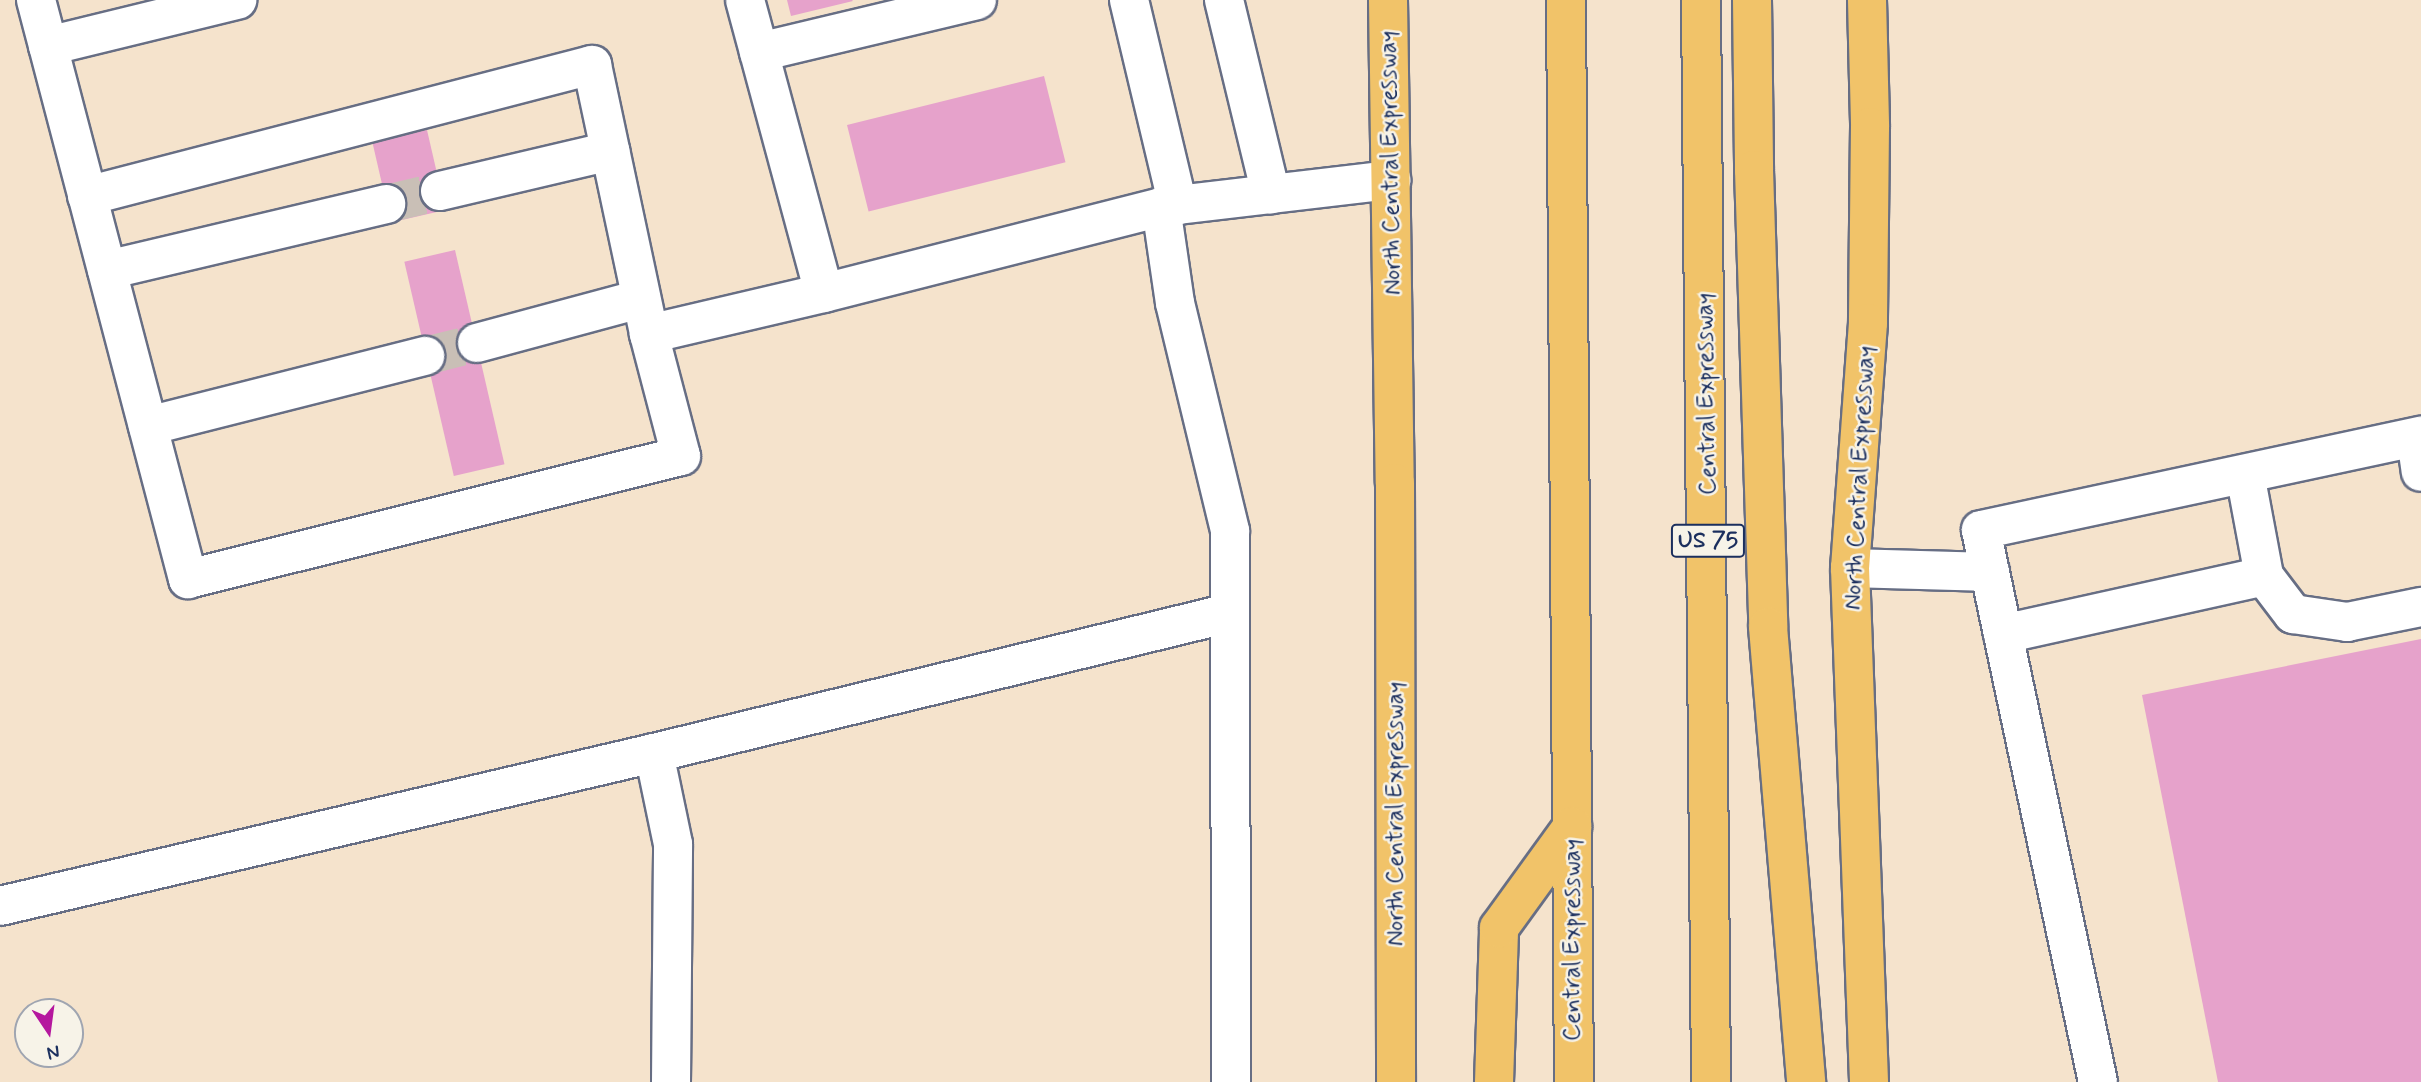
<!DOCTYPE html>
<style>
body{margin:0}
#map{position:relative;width:2421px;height:1082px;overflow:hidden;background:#f5e3cc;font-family:Mynerve,sans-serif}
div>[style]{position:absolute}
.building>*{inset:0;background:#e6a2cb;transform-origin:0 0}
.minor-tunnel>*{height:38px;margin-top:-19px;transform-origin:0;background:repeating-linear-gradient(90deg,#c9bfb6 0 38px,transparent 0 57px)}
.roads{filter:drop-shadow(2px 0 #676e84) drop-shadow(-2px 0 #676e84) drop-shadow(0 2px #676e84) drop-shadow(0 -2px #676e84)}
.minor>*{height:38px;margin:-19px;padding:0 19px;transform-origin:19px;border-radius:19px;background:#fff}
.major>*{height:38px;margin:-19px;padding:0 19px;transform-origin:19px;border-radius:19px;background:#f1c369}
.highway>*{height:38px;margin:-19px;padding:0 19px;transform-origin:19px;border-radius:19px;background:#f1c369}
span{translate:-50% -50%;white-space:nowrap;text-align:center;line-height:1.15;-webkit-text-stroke:5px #f7f3e8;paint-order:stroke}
.shield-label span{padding:2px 5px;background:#f7f3e8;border:2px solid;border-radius:5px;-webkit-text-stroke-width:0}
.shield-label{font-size:23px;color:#1b2f5e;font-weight:700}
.street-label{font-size:24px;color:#1b2f5e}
.north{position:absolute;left:14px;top:998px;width:70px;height:70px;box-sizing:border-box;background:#f7f3e8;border:2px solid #9fa5b1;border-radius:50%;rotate:167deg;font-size:19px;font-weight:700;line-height:28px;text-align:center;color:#1b2f5e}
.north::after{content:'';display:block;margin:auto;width:24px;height:32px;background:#b5179e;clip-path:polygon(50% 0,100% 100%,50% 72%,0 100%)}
</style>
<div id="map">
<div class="building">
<div style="clip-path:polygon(787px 0,852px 0,853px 1px,791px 16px)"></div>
<div style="left:1044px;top:76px;width:89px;height:203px;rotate:76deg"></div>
<div style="left:427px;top:130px;width:82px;height:56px;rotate:77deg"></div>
<div style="left:455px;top:250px;width:220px;height:52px;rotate:77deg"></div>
<div style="clip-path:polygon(2421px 639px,2421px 1082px,2218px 1082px,2142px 695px)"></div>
</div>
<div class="minor-tunnel">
<div style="left:386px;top:204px;width:56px;rotate:-13.5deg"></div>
<div style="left:425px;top:356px;width:54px;rotate:-14deg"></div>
</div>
<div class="roads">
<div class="minor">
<div style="left:36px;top:0;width:599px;rotate:75.29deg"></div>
<div style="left:188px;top:579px;width:508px;rotate:-14.01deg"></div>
<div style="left:681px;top:456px;width:126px;rotate:-104.7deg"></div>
<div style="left:649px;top:334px;width:180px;rotate:-13.2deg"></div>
<div style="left:745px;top:0;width:303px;rotate:74.9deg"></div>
<div style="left:824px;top:293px;width:348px;rotate:-14.3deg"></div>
<div style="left:1161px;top:207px;width:232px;rotate:-6.7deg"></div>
<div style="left:1129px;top:0;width:211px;rotate:76.6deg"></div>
<div style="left:1224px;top:0;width:200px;rotate:76.4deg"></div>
<div style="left:48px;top:46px;width:195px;rotate:-13.7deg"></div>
<div style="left:759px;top:52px;width:224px;rotate:-13.4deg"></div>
<div style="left:440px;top:191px;width:175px;rotate:-13.2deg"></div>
<div style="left:87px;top:196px;width:522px;rotate:-14.54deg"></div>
<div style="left:592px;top:65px;width:275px;rotate:78deg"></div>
<div style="left:1161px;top:207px;width:97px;rotate:81.7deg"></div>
<div style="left:1175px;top:303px;width:235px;rotate:76.4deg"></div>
<div style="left:1230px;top:531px;width:551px;rotate:89.9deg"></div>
<div style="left:107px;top:270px;width:287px;rotate:-13.3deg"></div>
<div style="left:477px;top:343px;width:169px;rotate:-15.1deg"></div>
<div style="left:148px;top:426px;width:286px;rotate:-14.2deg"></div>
<div style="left:2416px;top:438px;width:34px;rotate:82deg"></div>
<div style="left:2245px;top:474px;width:104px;rotate:79.4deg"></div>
<div style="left:2264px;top:576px;width:48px;rotate:52.7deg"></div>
<div style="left:2293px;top:614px;width:55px;rotate:8.4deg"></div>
<div style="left:2347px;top:622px;width:76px;rotate:-11.5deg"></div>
<div style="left:1850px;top:568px;width:140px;rotate:1.6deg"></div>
<div style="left:2003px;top:634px;width:267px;rotate:-12.5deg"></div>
<div style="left:0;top:906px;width:672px;rotate:-13.17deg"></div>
<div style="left:671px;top:1082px;width:238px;rotate:-89.5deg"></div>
<div style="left:673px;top:844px;width:93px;rotate:-101.8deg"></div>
<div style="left:654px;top:753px;width:592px;rotate:-13.68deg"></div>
<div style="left:2098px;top:1082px;width:564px;rotate:-101.97deg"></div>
<div style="left:1981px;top:530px;width:450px;rotate:-12.1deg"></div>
</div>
<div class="major">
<div style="left:1388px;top:0;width:483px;rotate:89.2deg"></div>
<div style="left:1395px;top:483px;width:599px;rotate:89.9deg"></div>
<div style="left:1867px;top:0;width:127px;rotate:88.6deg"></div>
<div style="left:1870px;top:127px;width:196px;rotate:90.6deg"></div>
<div style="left:1868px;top:323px;width:246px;rotate:94.2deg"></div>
<div style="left:1850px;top:568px;width:514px;rotate:87.88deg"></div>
</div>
<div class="highway">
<div style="left:1566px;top:0;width:1082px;rotate:89.58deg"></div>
<div style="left:1701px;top:0;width:1082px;rotate:89.47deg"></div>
<div style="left:1752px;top:0;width:170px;rotate:89.3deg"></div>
<div style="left:1754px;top:170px;width:457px;rotate:88.2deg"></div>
<div style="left:1768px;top:627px;width:457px;rotate:85.2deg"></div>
<div style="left:1494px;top:1082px;width:154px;rotate:-88.1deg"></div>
<div style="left:1499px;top:928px;width:125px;rotate:-54.1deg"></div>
</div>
</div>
<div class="shield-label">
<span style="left:1708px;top:541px">US 75</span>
</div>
<div class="street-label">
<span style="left:1391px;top:163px;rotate:-91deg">North Central Expressway</span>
<span style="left:1707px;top:394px;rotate:-91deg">Central Expressway</span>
<span style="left:1860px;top:478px;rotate:-87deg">North Central Expressway</span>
<span style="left:1396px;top:814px;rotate:-90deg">North Central Expressway</span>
<span style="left:1573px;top:940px;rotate:-90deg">Central Expressway</span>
</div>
<div class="north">N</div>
</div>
